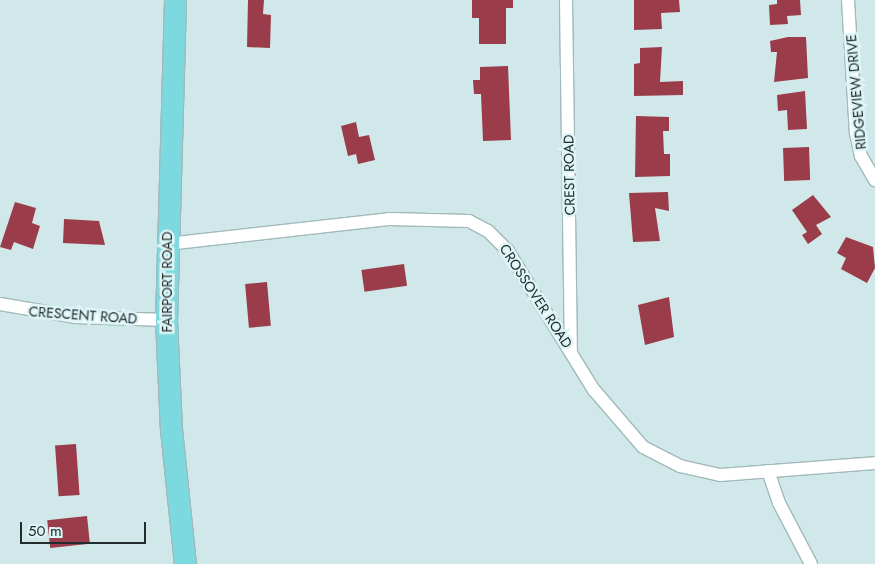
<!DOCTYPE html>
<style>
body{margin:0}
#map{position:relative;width:875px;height:564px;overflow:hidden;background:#d0e8ea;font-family:Jost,sans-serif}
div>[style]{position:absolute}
.building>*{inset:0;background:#9a3c49;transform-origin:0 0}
.roads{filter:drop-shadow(1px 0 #a2b9bb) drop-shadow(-1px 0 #a2b9bb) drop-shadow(0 1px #a2b9bb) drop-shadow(0 -1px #a2b9bb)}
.street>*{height:12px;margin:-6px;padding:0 6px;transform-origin:6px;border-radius:6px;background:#fff}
.primary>*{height:21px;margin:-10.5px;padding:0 10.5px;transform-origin:10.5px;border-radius:10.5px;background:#7cd9df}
span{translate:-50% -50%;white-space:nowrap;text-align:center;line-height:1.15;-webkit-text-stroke:5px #ddf5f7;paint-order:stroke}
.street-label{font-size:14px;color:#232c2d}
.scale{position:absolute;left:20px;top:522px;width:126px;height:22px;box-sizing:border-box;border:2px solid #232c2d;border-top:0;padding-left:6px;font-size:15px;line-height:18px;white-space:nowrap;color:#232c2d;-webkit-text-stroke:4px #ddf5f7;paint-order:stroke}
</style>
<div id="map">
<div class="building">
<div style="clip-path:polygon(248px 0,264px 0,263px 14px,271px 15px,270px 48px,247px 47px)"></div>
<div style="clip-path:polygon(472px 0,513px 0,513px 8px,506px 8px,506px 44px,479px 44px,479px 18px,472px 18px)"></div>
<div style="clip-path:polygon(634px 0,679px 0,680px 12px,661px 13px,662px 29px,634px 30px)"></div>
<div style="clip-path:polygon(777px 0,800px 0,801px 15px,787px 16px,788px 24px,770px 25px,769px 5px,777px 4px)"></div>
<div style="clip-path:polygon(788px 37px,806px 37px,808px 78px,774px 82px,777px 52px,771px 52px,770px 41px)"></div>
<div style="clip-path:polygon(662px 47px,660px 82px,683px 81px,683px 95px,634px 96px,634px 64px,640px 63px,640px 48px)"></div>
<div style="clip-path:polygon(508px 66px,511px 140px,483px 141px,481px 94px,474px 94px,473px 80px,480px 80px,480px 67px)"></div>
<div style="clip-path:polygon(805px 91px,807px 129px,788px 130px,787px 110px,778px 111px,777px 95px)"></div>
<div style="clip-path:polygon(636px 116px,669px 117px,669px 131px,663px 131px,664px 154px,670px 154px,670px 176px,635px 177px)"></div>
<div style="clip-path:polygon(356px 122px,359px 137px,369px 135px,375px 160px,358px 164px,356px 154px,348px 156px,341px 126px)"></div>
<div style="left:809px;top:147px;width:33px;height:26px;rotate:88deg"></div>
<div style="clip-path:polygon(668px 192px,669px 211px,655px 208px,660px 241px,633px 242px,629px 193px)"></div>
<div style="clip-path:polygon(813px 195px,831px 217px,816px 225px,822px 234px,808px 244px,802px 235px,807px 232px,792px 210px)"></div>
<div style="clip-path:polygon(15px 202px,36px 208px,32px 223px,40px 226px,33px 249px,14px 242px,11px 250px,0 247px)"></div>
<div style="clip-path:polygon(64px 219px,99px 221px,105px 245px,63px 243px)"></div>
<div style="clip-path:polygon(846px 237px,873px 247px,875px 268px,867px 283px,841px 269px,846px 258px,837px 253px)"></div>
<div style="left:404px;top:264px;width:22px;height:43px;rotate:82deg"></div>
<div style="left:267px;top:282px;width:44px;height:22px;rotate:85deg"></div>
<div style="clip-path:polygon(669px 297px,674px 337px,645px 345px,638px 305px)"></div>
<div style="left:76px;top:444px;width:51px;height:21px;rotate:86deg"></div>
<div style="left:87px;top:516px;width:28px;height:40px;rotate:84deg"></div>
</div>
<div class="roads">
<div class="street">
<div style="left:566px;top:0;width:350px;rotate:89.2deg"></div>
<div style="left:848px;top:0;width:133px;rotate:86.6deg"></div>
<div style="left:856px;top:133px;width:24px;rotate:78deg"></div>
<div style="left:861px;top:156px;width:28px;rotate:60deg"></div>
<div style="left:167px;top:244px;width:223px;rotate:-6.4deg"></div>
<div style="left:389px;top:219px;width:80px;rotate:1.4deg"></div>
<div style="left:469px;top:221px;width:21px;rotate:28deg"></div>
<div style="left:488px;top:231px;width:28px;rotate:45deg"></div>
<div style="left:508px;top:251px;width:163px;rotate:58.3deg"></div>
<div style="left:594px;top:390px;width:75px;rotate:49.3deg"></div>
<div style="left:643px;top:447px;width:42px;rotate:27.2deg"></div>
<div style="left:680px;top:466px;width:41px;rotate:12.7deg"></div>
<div style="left:720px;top:475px;width:155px;rotate:-4.4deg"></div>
<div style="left:0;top:304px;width:77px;rotate:9.7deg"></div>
<div style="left:76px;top:317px;width:90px;rotate:1.9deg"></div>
<div style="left:768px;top:471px;width:34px;rotate:71deg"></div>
<div style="left:779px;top:503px;width:69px;rotate:62.3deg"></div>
</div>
<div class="primary">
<div style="left:175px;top:0;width:320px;rotate:91.6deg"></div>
<div style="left:166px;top:320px;width:109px;rotate:87.4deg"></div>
<div style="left:171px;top:429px;width:136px;rotate:84.1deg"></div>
</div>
</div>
<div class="street-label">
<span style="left:856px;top:92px;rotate:-95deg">RIDGEVIEW DRIVE</span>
<span style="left:569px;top:175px;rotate:-91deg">CREST ROAD</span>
<span style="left:167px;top:282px;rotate:-90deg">FAIRPORT ROAD</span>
<span style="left:536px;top:296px;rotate:57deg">CROSSOVER ROAD</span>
<span style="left:83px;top:315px;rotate:4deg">CRESCENT ROAD</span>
</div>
<div class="scale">50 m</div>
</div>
